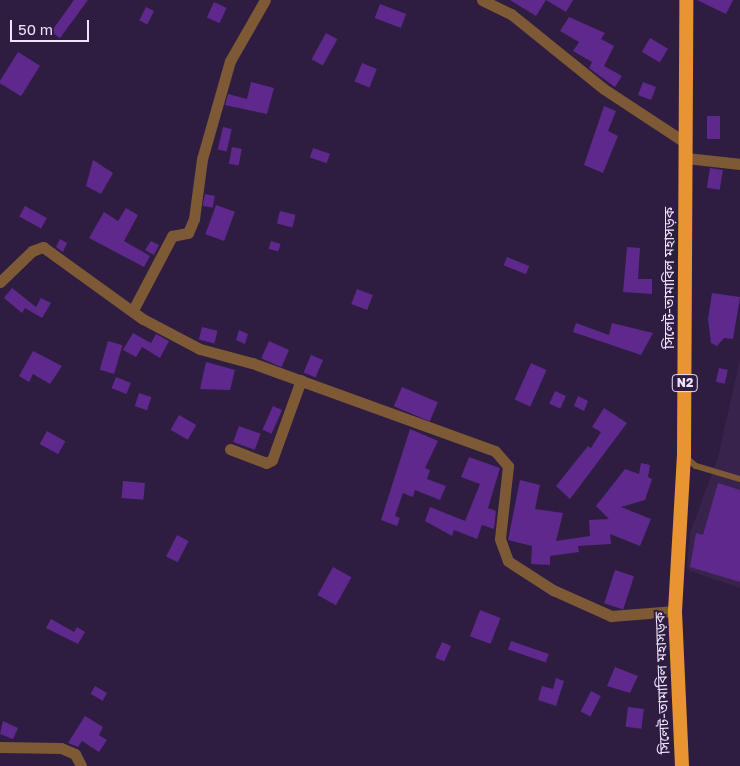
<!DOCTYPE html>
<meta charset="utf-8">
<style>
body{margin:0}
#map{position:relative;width:740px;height:766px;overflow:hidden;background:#2e1d40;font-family:"Golos Text","Noto Sans Bengali",sans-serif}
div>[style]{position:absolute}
.built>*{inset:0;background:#38234d}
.building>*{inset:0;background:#5e288c;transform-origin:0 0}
.service>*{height:5.5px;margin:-2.75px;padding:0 2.75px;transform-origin:2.75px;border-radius:2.75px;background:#7e5935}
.minor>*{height:11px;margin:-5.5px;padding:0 5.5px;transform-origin:5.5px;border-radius:5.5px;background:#7e5935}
.trunk>*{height:14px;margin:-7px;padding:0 7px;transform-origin:7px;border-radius:7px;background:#e89432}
span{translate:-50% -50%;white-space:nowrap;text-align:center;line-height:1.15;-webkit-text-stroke:4px #2e1d40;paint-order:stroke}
.shield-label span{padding:1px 4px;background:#2e1d40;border:1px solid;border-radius:4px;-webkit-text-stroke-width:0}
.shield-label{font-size:12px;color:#eee4fc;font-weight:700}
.street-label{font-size:14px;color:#eee4fc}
.scale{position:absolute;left:10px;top:20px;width:79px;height:22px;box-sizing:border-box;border:2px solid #eee4fc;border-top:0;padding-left:6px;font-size:15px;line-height:18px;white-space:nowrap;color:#eee4fc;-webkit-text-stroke:4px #2e1d40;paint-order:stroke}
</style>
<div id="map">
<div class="built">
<div style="clip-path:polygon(740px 359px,740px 588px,690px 571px,687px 567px,690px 533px,718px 458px)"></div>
</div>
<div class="building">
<div style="clip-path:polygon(74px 0,88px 0,60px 38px,51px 32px)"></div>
<div style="clip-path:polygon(510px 0,546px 0,536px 16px)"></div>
<div style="clip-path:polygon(546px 0,573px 0,566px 12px)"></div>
<div style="clip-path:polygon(697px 0,733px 0,726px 14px)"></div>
<div style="left:214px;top:2px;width:14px;height:17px;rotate:25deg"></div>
<div style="left:380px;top:4px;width:28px;height:15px;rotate:21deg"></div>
<div style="left:146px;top:7px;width:9px;height:15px;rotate:27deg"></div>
<div style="clip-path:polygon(569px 17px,605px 33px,601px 39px,614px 46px,604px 66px,622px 76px,615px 87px,589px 68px,592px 62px,573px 51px,579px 42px,560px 31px)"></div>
<div style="left:326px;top:33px;width:13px;height:30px;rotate:29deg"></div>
<div style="left:650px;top:38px;width:21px;height:16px;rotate:31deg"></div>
<div style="left:18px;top:52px;width:26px;height:36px;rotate:32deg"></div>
<div style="left:362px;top:63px;width:16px;height:20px;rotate:22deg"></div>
<div style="clip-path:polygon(251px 82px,274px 88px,267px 114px,225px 105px,228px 94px,247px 99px)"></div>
<div style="left:643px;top:82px;width:14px;height:14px;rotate:21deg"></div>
<div style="clip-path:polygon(604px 106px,616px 111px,608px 131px,618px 136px,603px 173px,584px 165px)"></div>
<div style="left:707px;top:116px;width:13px;height:23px"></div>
<div style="left:223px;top:127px;width:9px;height:23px;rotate:13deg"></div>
<div style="left:232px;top:147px;width:10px;height:17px;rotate:11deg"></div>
<div style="left:313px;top:148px;width:18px;height:10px;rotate:19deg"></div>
<div style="clip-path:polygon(93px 160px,113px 173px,101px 194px,86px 186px)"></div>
<div style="left:710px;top:168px;width:13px;height:20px;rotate:9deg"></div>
<div style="left:205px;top:194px;width:10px;height:12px;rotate:11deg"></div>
<div style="left:216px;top:205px;width:20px;height:31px;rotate:20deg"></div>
<div style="left:25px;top:206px;width:25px;height:12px;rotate:29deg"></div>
<div style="clip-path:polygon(126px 208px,138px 215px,124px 241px,150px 256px,144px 267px,89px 238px,104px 212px,118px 221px)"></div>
<div style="left:280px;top:211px;width:16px;height:13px;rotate:14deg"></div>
<div style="clip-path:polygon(60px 239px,67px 243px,63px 252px,56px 247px)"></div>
<div style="clip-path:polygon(151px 241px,159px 245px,154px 255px,145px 250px)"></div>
<div style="left:271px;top:241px;width:10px;height:8px;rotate:17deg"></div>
<div style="clip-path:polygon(627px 247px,640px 248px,638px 279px,652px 279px,652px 294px,623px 292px)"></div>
<div style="left:507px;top:257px;width:24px;height:9px;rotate:22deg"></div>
<div style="clip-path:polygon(12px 288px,36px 307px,41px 298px,51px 303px,42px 318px,25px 308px,22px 313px,4px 298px)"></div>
<div style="left:357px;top:289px;width:17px;height:16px;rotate:21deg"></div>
<div style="clip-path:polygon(712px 293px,740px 297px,733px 339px,724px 338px,717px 346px,711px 343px,708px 319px)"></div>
<div style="clip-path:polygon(576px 323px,609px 335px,612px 323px,653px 333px,641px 355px,573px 332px)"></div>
<div style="left:202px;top:327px;width:16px;height:13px;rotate:14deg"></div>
<div style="clip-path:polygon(239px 330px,248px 334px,245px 344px,236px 340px)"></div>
<div style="clip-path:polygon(133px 333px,151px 343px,156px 334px,169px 341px,160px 358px,142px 347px,136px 357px,123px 350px)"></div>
<div style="left:108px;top:341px;width:15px;height:30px;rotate:16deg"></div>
<div style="left:269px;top:341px;width:22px;height:19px;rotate:24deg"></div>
<div style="clip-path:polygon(33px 351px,62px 366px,50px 384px,33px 374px,29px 382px,19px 376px)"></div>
<div style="left:311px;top:355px;width:13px;height:19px;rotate:23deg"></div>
<div style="clip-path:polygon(206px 362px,235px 370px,230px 390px,200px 389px)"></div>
<div style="left:531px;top:363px;width:17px;height:40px;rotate:24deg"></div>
<div style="left:719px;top:368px;width:9px;height:14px;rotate:13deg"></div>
<div style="left:116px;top:377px;width:16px;height:12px;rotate:22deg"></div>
<div style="left:402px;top:387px;width:39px;height:21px;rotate:23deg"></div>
<div style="left:555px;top:391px;width:12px;height:14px;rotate:24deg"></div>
<div style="left:139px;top:393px;width:13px;height:14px;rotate:18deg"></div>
<div style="clip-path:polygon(578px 396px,588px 401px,584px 411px,574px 406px)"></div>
<div style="left:273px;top:406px;width:10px;height:26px;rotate:24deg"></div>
<div style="clip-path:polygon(604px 408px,627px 423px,570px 499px,556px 486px,588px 446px,591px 448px,601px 432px,592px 427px)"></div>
<div style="left:179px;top:415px;width:20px;height:17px;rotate:30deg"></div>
<div style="left:239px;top:426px;width:23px;height:17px;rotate:20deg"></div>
<div style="clip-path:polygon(410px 429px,438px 441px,425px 468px,430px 470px,427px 479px,446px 486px,440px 500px,415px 490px,413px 497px,403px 493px,395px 516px,400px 518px,397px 526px,381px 520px)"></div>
<div style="left:47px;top:431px;width:21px;height:15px;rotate:29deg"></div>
<div style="clip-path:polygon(469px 457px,500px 468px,488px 508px,496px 511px,494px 529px,482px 525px,477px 539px,454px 530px,452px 536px,425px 521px,430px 507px,465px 521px,480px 484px,461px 477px)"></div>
<div style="clip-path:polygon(641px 463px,650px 465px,648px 477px,652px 479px,645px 500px,621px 507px,651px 519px,640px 546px,610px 534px,611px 544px,578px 546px,579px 552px,550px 556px,550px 565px,531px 564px,532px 546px,508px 540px,520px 480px,540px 485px,535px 509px,563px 513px,556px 541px,590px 536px,589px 520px,609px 519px,596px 506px,625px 469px,639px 474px)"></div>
<div style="left:123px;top:481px;width:22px;height:17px;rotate:5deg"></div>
<div style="clip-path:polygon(718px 483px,740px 490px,740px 582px,690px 567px,696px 533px,703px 535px)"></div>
<div style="left:177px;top:535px;width:13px;height:24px;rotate:27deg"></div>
<div style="left:333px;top:567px;width:21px;height:32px;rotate:29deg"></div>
<div style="left:615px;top:570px;width:20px;height:35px;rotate:18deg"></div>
<div style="left:480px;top:610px;width:22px;height:28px;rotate:21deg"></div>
<div style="clip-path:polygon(51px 619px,74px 632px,77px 627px,85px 632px,78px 644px,46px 628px)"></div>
<div style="left:511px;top:641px;width:40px;height:9px;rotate:19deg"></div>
<div style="left:442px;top:642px;width:10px;height:17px;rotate:24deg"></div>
<div style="clip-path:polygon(615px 667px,638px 676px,630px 693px,607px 686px)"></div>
<div style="clip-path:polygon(556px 678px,564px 681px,556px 706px,538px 700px,542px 686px,553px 689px)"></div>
<div style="left:95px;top:686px;width:14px;height:9px;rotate:30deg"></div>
<div style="left:591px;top:691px;width:11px;height:23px;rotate:27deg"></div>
<div style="left:628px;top:707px;width:16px;height:20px;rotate:7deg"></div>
<div style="clip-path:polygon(85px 716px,103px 727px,99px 735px,107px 740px,99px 752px,82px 741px,78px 747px,68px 743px)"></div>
<div style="clip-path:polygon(3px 721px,18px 728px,13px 739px,0 734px)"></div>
</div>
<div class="service">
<div style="left:686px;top:457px;width:13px;rotate:42deg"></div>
<div style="left:696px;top:466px;width:46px;rotate:16.5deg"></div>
</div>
<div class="minor">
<div style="left:482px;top:0;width:32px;rotate:26deg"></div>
<div style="left:511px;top:14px;width:119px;rotate:38.9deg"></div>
<div style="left:604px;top:89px;width:98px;rotate:33.4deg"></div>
<div style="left:686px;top:158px;width:54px;rotate:6.3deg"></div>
<div style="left:0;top:282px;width:45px;rotate:-44.1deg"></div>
<div style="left:32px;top:251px;width:12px;rotate:-20deg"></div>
<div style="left:43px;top:247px;width:123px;rotate:35.8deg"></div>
<div style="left:143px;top:319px;width:64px;rotate:27.8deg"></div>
<div style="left:200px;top:349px;width:54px;rotate:15.1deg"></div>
<div style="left:252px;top:363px;width:258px;rotate:19.9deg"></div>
<div style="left:495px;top:451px;width:20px;rotate:49deg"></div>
<div style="left:508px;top:466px;width:73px;rotate:96.3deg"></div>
<div style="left:500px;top:539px;width:23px;rotate:70deg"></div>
<div style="left:508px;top:561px;width:54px;rotate:32.8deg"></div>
<div style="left:553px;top:590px;width:64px;rotate:24.1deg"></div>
<div style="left:611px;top:616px;width:64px;rotate:-4.5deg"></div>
<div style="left:133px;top:310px;width:84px;rotate:-62.2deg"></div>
<div style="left:172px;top:236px;width:16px;rotate:-11deg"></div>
<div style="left:188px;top:233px;width:15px;rotate:-67deg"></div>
<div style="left:194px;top:219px;width:61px;rotate:-82.4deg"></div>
<div style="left:202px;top:159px;width:102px;rotate:-74.1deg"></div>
<div style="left:230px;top:61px;width:70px;rotate:-60.2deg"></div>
<div style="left:230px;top:449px;width:39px;rotate:21deg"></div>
<div style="left:266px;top:463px;width:7px;rotate:-27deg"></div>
<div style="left:272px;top:460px;width:85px;rotate:-70.1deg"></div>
<div style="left:0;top:747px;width:61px;rotate:0.9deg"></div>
<div style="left:61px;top:748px;width:15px;rotate:23deg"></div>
<div style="left:75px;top:754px;width:13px;rotate:63deg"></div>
</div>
<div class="trunk">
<div style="left:682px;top:766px;width:155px;rotate:-92.6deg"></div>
<div style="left:675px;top:611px;width:156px;rotate:-86.7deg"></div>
<div style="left:684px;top:455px;width:455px;rotate:-89.7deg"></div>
</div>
<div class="shield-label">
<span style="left:685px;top:383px">N2</span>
</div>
<div class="street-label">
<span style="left:669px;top:278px;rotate:-90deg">সিলেট-তামাবিল মহাসড়ক</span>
<span style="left:662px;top:683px;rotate:-92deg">সিলেট-তামাবিল মহাসড়ক</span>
</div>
<div class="scale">50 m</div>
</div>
